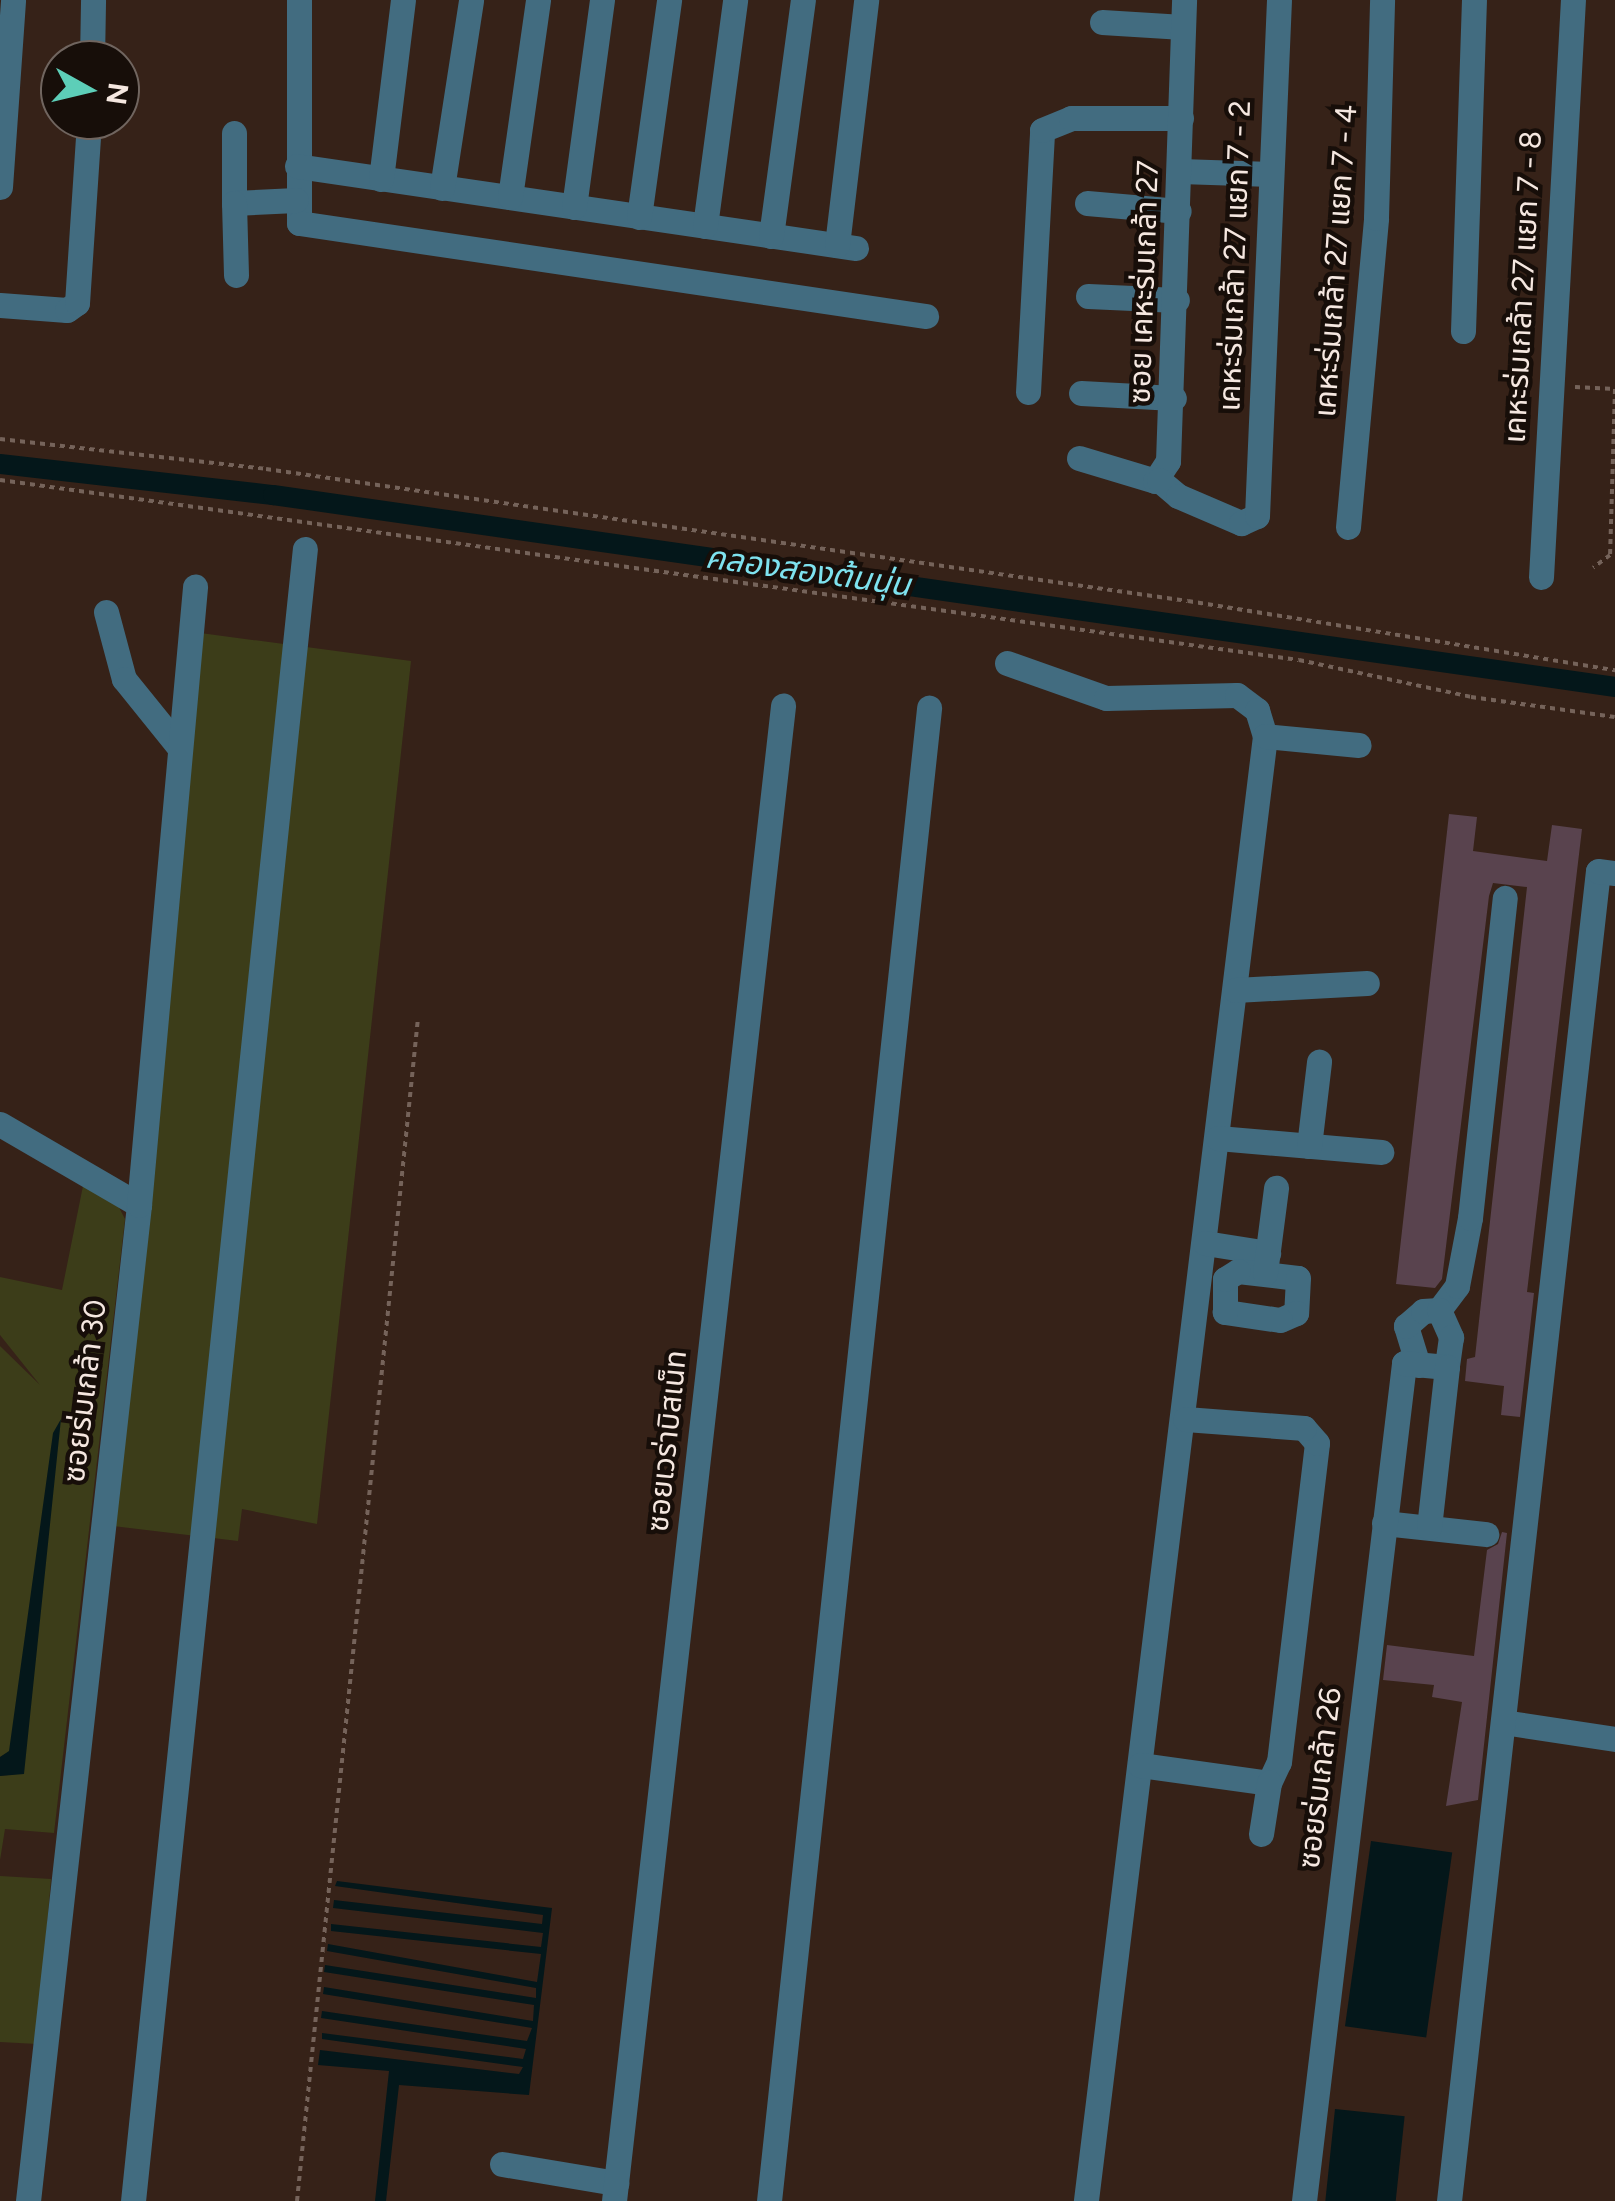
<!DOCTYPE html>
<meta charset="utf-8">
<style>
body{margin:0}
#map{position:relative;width:1615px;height:2201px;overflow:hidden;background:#362218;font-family:Figtree,"Noto Sans Thai",sans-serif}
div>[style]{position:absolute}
.green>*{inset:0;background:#3c3d19}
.water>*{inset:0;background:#04171a;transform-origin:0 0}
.canal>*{height:20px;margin:-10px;padding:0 10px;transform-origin:10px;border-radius:10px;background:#04171a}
.building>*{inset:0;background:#59434e}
.path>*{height:4px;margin-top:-2px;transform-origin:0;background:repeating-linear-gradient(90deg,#75635a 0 5px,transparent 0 10px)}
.minor>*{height:25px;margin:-12.5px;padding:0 12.5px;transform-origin:12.5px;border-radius:12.5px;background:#426c80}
span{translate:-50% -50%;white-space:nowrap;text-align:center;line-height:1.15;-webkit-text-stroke:9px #170e09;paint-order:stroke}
.street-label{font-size:30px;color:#f5e7e0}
.water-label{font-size:32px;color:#7ee2ef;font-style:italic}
.north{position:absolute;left:40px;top:40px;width:100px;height:100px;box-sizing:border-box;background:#170e09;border:2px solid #70655f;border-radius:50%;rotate:98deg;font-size:28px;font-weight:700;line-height:40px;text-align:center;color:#f5e7e0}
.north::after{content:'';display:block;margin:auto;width:35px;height:45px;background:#5dceb8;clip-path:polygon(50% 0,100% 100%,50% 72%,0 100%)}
</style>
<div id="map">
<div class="green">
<div style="clip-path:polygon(193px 632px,411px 661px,317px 1524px,242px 1509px,238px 1541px,113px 1526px)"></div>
<div style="clip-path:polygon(84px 1181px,110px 1190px,125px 1219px,54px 1833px,5px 1829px,0 1860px,0 1776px,24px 1773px,9px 1752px,0 1757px,0 1346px,40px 1385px,0 1335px,0 1277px,62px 1290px)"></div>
<div style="clip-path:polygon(0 1876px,51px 1879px,37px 2044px,0 2042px)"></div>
</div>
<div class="water">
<div style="clip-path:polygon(61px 1419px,24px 1774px,0 1776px,0 1757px,9px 1751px,53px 1433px)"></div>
<div style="left:1371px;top:1841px;width:82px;height:187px;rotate:8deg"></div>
<div style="clip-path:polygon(337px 1881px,552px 1908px,529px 2095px,399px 2085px,386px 2201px,375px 2201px,389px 2071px,318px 2065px,320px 2050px,519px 2074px,523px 2067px,322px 2039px,322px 2033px,523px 2059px,526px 2049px,321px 2018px,322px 2011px,527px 2041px,532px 2028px,323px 1994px,324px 1987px,533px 2021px,534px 2005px,324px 1972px,325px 1965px,536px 1998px,536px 1988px,327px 1951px,328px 1944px,537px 1982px,541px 1954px,331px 1931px,331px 1924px,541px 1947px,543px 1933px,333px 1908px,334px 1900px,542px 1924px,543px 1915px,335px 1886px)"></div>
<div style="left:1335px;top:2109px;width:70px;height:93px;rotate:6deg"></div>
</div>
<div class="canal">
<div style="left:0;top:464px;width:275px;rotate:6.5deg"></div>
<div style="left:273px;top:495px;width:1356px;rotate:8.14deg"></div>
</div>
<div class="building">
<div style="clip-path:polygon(1449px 814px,1477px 817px,1473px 851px,1547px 861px,1552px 825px,1582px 829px,1527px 1292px,1534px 1293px,1520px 1417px,1501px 1415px,1504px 1386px,1465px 1381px,1467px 1359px,1475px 1357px,1527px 887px,1493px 883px,1489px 896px,1442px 1279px,1435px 1288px,1396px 1284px)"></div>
<div style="clip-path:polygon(1502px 1532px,1507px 1533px,1478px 1800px,1446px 1806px,1462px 1702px,1432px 1697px,1434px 1685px,1383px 1680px,1387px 1645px,1474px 1656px,1487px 1550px,1498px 1544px)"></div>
</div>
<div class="path">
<div style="left:1575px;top:387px;width:40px;rotate:2.9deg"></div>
<div style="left:1615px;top:389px;width:166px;rotate:91.7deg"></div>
<div style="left:1610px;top:555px;width:21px;rotate:143deg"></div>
<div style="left:0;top:439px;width:268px;rotate:6.4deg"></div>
<div style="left:266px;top:469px;width:931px;rotate:8.15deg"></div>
<div style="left:1188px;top:601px;width:433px;rotate:9.2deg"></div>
<div style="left:0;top:480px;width:1311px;rotate:7.89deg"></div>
<div style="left:1299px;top:660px;width:176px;rotate:12.1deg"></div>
<div style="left:1471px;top:697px;width:145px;rotate:7.9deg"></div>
<div style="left:297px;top:2201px;width:1188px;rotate:-84.16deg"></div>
</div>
<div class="minor">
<div style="left:299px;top:0;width:223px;rotate:90deg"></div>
<div style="left:299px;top:223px;width:634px;rotate:8.44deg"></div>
<div style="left:1102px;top:22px;width:81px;rotate:3.5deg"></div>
<div style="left:92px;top:60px;width:60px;rotate:-89deg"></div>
<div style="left:234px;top:133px;width:70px;rotate:90deg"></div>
<div style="left:234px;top:203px;width:62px;rotate:-2.8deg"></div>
<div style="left:297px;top:166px;width:565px;rotate:8.35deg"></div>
<div style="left:1180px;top:171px;width:91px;rotate:1.9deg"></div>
<div style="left:381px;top:179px;width:180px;rotate:-83deg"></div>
<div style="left:0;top:187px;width:187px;rotate:-86deg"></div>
<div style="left:442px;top:188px;width:190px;rotate:-81.2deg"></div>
<div style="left:510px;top:197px;width:199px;rotate:-81.9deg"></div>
<div style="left:234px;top:203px;width:72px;rotate:88.4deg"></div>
<div style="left:1087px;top:203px;width:92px;rotate:5deg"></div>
<div style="left:574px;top:207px;width:209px;rotate:-82.3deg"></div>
<div style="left:639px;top:217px;width:219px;rotate:-82.1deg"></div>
<div style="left:705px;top:226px;width:228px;rotate:-82.4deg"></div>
<div style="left:771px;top:236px;width:238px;rotate:-82.3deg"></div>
<div style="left:837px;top:245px;width:247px;rotate:-83.2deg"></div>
<div style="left:1088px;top:296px;width:89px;rotate:2.6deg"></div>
<div style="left:0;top:305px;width:67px;rotate:4.3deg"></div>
<div style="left:67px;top:310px;width:12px;rotate:-35deg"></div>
<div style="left:77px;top:303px;width:183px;rotate:-86.2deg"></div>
<div style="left:1463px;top:331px;width:331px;rotate:-88.1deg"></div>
<div style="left:1028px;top:392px;width:262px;rotate:-86.9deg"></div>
<div style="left:1042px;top:130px;width:31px;rotate:-22deg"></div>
<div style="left:1071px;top:118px;width:110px"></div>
<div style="left:1081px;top:393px;width:93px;rotate:3.1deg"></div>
<div style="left:1079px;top:458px;width:79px;rotate:16.8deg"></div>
<div style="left:1155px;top:481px;width:24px;rotate:-57deg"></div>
<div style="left:1168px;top:461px;width:461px;rotate:-88deg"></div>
<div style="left:1159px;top:480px;width:25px;rotate:40deg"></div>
<div style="left:1178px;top:496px;width:69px;rotate:23.2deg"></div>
<div style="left:1241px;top:523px;width:17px;rotate:-24deg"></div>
<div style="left:1257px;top:516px;width:516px;rotate:-87.56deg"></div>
<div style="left:1348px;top:527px;width:310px;rotate:-84.8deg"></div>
<div style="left:1376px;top:218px;width:218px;rotate:-88.4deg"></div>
<div style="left:1541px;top:577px;width:578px;rotate:-86.83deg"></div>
<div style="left:106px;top:612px;width:69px;rotate:75deg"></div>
<div style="left:124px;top:679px;width:86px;rotate:51.1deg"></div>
<div style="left:1007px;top:663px;width:105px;rotate:19.5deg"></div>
<div style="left:1106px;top:698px;width:131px;rotate:-1.3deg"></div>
<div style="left:1237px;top:695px;width:25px;rotate:37deg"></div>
<div style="left:1257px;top:710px;width:27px;rotate:73deg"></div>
<div style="left:1265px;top:736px;width:1476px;rotate:96.97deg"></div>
<div style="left:1265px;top:736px;width:94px;rotate:5.5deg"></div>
<div style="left:1235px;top:990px;width:132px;rotate:-3deg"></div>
<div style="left:0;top:1124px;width:161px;rotate:30.2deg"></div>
<div style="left:1218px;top:1138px;width:164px;rotate:4.9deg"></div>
<div style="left:1309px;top:1146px;width:85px;rotate:-83.2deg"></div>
<div style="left:1205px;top:1243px;width:64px;rotate:9deg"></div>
<div style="left:1238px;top:1271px;width:60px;rotate:6.7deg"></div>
<div style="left:1298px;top:1278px;width:35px;rotate:93deg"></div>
<div style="left:1296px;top:1313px;width:17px;rotate:156deg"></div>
<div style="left:1280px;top:1320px;width:56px;rotate:-171.7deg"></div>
<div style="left:1225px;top:1312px;width:33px;rotate:-90deg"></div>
<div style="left:1225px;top:1279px;width:15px;rotate:-32deg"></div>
<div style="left:1265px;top:1273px;width:86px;rotate:-82.6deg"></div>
<div style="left:1439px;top:1310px;width:30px;rotate:-53deg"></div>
<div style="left:1457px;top:1286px;width:69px;rotate:-79.2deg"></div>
<div style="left:1470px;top:1218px;width:322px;rotate:-83.8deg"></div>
<div style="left:1418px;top:1365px;width:41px;rotate:-107.1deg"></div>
<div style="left:1406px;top:1326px;width:23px;rotate:-41deg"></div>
<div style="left:1423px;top:1311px;width:16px;rotate:-4deg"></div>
<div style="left:1439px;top:1310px;width:30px;rotate:66deg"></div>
<div style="left:1451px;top:1337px;width:30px;rotate:98deg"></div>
<div style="left:1384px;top:1523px;width:103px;rotate:6.2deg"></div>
<div style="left:1503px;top:1722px;width:113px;rotate:8.6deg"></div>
<div style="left:1140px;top:1765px;width:130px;rotate:7.9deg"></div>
<div style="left:1269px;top:1783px;width:23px;rotate:-65deg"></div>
<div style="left:1279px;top:1762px;width:321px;rotate:-83.2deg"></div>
<div style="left:1317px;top:1443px;width:20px;rotate:-131deg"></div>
<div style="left:1304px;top:1428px;width:119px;rotate:-175.7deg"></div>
<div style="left:1261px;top:1834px;width:52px;rotate:-81.1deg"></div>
<div style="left:502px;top:2164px;width:116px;rotate:9.5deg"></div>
<div style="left:28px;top:2201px;width:1002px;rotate:-83.64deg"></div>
<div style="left:139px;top:1205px;width:621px;rotate:-84.82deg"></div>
<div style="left:133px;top:2201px;width:1661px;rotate:-84.06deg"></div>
<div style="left:614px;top:2201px;width:1505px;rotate:-83.55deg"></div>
<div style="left:769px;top:2201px;width:1502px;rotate:-83.88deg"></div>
<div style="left:1304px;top:2201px;width:844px;rotate:-83.19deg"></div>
<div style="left:1404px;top:1363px;width:43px;rotate:5.3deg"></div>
<div style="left:1447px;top:1367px;width:161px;rotate:96.4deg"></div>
<div style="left:1449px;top:2201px;width:1338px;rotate:-83.61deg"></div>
<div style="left:1598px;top:871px;width:17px;rotate:7deg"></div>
</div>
<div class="street-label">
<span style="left:1235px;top:256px;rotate:-88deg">เคหะร่มเกล้า 27 แยก 7 - 2</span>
<span style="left:1336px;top:261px;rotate:-86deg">เคหะร่มเกล้า 27 แยก 7 - 4</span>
<span style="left:1144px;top:282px;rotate:-88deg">ซอย เคหะร่มเกล้า 27</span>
<span style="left:1523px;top:287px;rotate:-87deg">เคหะร่มเกล้า 27 แยก 7 - 8</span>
<span style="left:85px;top:1391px;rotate:-83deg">ซอยร่มเกล้า 30</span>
<span style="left:667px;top:1441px;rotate:-84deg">ซอยเวร่าบิสเน็ท</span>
<span style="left:1320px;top:1778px;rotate:-83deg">ซอยร่มเกล้า 26</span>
</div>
<div class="water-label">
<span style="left:808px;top:571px;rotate:8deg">คลองสองต้นนุ่น</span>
</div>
<div class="north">N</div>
</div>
